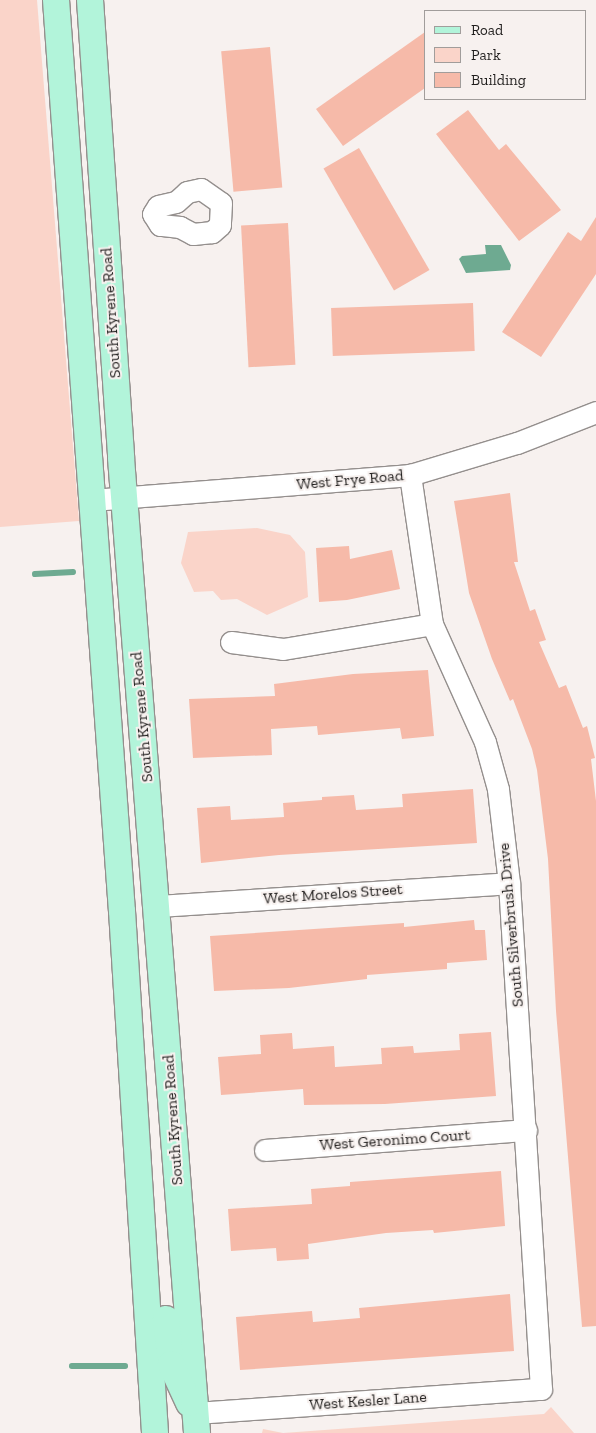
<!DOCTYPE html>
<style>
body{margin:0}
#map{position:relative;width:596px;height:1433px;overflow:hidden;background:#f7f1ef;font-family:"Zilla Slab",serif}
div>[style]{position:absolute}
.green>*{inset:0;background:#fad4c9}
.water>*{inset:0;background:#6eaa91}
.stream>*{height:5.5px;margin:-2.75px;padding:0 2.75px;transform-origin:2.75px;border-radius:2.75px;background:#6eaa91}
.building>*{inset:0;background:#f6baa9;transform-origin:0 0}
.roads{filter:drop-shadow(1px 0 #948f8d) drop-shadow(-1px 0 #948f8d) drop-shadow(0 1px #948f8d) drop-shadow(0 -1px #948f8d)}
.minor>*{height:21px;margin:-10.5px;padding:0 10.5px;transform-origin:10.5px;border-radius:10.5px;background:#fff}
.major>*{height:26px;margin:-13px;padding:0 13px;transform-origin:13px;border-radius:13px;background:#b2f4da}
span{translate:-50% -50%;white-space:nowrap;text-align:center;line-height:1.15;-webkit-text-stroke:4px #f7f1ef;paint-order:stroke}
.street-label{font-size:16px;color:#201e1d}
.legend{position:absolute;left:424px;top:10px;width:162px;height:90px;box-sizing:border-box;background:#f7f1ef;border:1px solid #a19d9b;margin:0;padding:6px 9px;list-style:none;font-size:15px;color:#201e1d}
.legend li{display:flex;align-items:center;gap:10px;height:25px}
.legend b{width:25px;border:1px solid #a19d9b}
</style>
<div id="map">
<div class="green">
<div style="clip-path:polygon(0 0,37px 0,79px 521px,0 527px)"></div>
<div style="clip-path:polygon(257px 528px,290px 535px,305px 552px,308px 597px,267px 615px,237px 599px,221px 600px,213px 591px,194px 592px,181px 563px,188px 532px)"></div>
<div style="clip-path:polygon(551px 1407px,574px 1433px,262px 1433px,263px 1429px,283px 1433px,544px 1414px)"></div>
</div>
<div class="water">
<div style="clip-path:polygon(485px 245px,501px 245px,511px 265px,510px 270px,466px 273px,459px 259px,462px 256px,486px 254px)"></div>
</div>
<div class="stream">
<div style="left:35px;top:574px;width:38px;rotate:-3deg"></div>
<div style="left:72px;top:1366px;width:53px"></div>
</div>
<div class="building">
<div style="clip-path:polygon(425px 32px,425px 88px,343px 146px,316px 109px)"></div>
<div style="left:270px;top:47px;width:141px;height:49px;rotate:85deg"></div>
<div style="clip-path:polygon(468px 110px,499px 150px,506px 144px,561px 210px,519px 241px,436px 134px)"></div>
<div style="left:359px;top:148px;width:141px;height:41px;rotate:60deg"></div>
<div style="clip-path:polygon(596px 217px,596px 274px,541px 357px,502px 332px,568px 232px,581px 241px)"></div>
<div style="left:288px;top:223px;width:142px;height:47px;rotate:87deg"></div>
<div style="left:473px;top:303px;width:48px;height:142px;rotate:88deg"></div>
<div style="clip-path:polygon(510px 493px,518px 562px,514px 562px,530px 611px,535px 609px,546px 640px,539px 642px,559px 688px,566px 685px,583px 728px,587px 726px,595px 758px,591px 759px,596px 801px,596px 1326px,582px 1327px,556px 1011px,548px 859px,537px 770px,532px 749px,513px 699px,510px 701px,492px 659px,469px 593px,454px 501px)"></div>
<div style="clip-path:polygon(349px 546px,350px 559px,392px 550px,400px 589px,347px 600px,319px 602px,316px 548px)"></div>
<div style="clip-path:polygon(428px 670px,434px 736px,402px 739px,400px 728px,318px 735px,317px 726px,271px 729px,272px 755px,193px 758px,189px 699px,275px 696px,274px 684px,353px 674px)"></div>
<div style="clip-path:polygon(473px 789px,477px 843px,279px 855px,201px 863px,197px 808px,230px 806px,231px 820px,284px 817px,283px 803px,322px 800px,322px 797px,354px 795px,356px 810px,403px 807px,402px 794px)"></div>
<div style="clip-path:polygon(474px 920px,475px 930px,485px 930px,487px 960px,447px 963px,447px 969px,367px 975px,367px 979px,289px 988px,214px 991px,210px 936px,404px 923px,404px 927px)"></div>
<div style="clip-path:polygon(491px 1032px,496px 1096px,385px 1104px,304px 1105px,303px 1089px,221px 1095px,218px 1057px,261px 1054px,260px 1035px,292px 1033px,293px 1049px,334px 1046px,335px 1067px,382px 1064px,381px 1048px,413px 1046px,414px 1053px,460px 1050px,459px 1034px)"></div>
<div style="clip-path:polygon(501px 1171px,505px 1226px,434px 1233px,433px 1230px,386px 1233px,308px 1244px,309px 1259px,277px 1261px,276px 1248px,231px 1251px,228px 1209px,312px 1204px,311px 1189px,350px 1186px,350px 1182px)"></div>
<div style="clip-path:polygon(510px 1294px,514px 1351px,240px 1370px,236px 1317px,312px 1311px,313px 1322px,360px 1318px,359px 1308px)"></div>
</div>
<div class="roads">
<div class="minor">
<div style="left:201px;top:189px;width:24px;rotate:35deg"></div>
<div style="left:221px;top:203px;width:22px;rotate:93deg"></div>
<div style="left:220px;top:225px;width:11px;rotate:139deg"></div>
<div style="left:212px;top:232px;width:19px;rotate:174deg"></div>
<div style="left:193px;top:234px;width:15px;rotate:-152deg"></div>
<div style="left:180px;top:227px;width:20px;rotate:-174deg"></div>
<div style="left:160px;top:225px;width:13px;rotate:-122deg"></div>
<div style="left:153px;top:214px;width:9px;rotate:-58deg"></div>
<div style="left:158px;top:206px;width:18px;rotate:-13deg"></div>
<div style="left:176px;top:202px;width:15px;rotate:-42deg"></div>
<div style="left:187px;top:192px;width:14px;rotate:-12deg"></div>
<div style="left:93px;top:500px;width:318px;rotate:-4.5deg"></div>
<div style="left:410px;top:475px;width:112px;rotate:-16.7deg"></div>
<div style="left:517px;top:443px;width:85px;rotate:-21.4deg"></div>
<div style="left:231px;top:642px;width:52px;rotate:7.7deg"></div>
<div style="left:283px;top:649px;width:151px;rotate:-9.5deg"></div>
<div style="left:157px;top:906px;width:353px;rotate:-3.7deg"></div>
<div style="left:265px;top:1150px;width:262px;rotate:-4.4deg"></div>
<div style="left:195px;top:1413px;width:347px;rotate:-4deg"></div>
<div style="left:541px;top:1389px;width:507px;rotate:-93.62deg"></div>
<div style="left:509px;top:883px;width:95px;rotate:-96.7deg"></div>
<div style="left:498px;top:789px;width:49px;rotate:-105.5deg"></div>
<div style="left:485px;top:742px;width:129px;rotate:-114.2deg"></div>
<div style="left:432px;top:624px;width:151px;rotate:-98.4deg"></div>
</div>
<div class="major">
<div style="left:56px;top:0;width:913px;rotate:85.86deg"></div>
<div style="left:122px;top:911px;width:523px;rotate:86.38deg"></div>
<div style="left:90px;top:0;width:459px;rotate:86.1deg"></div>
<div style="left:121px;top:458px;width:978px;rotate:85.54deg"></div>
<div style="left:166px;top:1319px;width:45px;rotate:83.7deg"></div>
<div style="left:171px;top:1364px;width:43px;rotate:65.2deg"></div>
</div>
</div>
<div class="street-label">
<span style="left:111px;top:313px;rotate:-94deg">South Kyrene Road</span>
<span style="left:350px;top:480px;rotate:-5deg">West Frye Road</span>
<span style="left:142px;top:717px;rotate:-95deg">South Kyrene Road</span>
<span style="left:333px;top:894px;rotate:-4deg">West Morelos Street</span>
<span style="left:511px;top:925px;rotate:-95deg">South Silverbrush Drive</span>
<span style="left:173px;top:1120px;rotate:-94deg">South Kyrene Road</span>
<span style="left:395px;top:1140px;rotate:-4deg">West Geronimo Court</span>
<span style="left:368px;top:1401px;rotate:-4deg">West Kesler Lane</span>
</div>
<ul class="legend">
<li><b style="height:6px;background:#b2f4da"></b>Road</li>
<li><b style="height:14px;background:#fad4c9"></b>Park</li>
<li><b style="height:14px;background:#f6baa9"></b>Building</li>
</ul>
</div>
